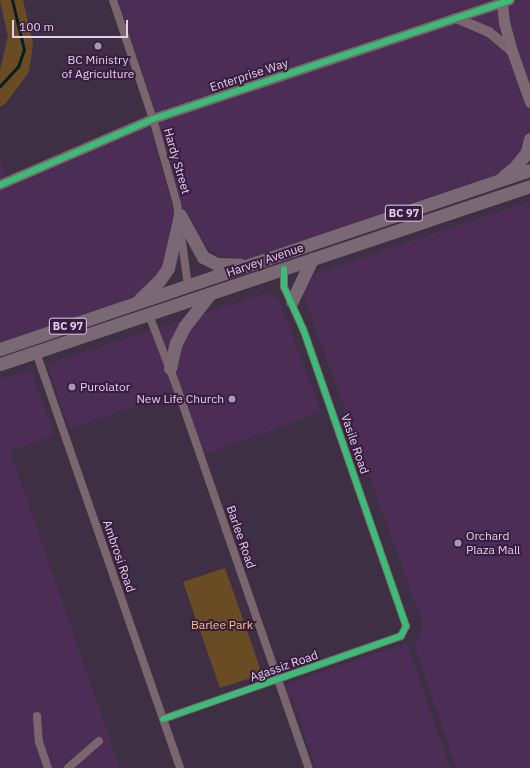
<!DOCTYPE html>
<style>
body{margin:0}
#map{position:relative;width:530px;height:768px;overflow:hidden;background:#3f2f44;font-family:"IBM Plex Sans",sans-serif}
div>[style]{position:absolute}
.built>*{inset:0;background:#4c2d56}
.green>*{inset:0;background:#694c24}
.stream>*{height:2.5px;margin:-1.25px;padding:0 1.25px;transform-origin:1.25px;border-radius:1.25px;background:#081e21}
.minor>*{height:8px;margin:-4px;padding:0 4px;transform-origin:4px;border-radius:4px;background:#7a676e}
.tertiary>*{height:10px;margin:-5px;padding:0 5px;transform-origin:5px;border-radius:5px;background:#7a676e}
.secondary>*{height:11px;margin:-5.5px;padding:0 5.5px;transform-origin:5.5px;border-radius:5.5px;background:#7d6971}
.trunk>*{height:13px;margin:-6.5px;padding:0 6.5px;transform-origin:6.5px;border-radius:6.5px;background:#7a6974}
.cycleway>*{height:6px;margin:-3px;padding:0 3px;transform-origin:3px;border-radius:3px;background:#3abd76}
.dots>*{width:11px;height:11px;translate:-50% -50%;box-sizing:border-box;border:2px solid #391d41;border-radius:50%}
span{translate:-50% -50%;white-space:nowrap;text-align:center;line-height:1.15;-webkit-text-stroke:4px #391d41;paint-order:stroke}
.shield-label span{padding:1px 3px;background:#391d41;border:1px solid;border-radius:3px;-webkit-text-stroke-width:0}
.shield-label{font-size:11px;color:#e1d0e7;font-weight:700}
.poi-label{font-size:12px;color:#e1d0e7}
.left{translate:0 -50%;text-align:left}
.right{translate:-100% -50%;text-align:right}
.street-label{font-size:12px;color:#e1d0e7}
.park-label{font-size:12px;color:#f6c577}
.scale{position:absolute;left:12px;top:20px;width:116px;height:18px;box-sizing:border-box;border:2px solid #e1d0e7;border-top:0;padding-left:5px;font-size:12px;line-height:14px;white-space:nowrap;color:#e1d0e7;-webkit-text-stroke:3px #391d41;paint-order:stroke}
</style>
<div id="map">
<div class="built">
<div style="clip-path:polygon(118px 0,491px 0,156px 113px)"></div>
<div style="clip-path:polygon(523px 0,530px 0,530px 163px,246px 259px,221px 256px,206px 246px,183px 214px,167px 149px,157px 122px)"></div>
<div style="clip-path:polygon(149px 125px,176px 218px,166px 265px,133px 298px,0 344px,0 160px,7px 177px)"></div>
<div style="clip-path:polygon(530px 201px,530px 768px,456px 768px,415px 647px,423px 624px,304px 297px,305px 284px,314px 274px)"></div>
<div style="clip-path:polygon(266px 293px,278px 298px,321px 412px,197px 457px,175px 392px,69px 429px,47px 364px)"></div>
<div style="clip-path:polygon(31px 370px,54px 435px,10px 451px,120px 768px,0 768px,0 379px)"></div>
<div style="clip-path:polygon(407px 643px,450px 768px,316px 768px,293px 699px,288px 698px,284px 689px,287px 684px)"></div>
</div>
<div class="green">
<div style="clip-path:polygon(0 0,23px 0,33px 44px,29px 72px,6px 103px,0 107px,0 70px,8px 37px)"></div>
<div style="clip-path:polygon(225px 568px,260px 668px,257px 676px,220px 688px,183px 582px)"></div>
</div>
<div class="stream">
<div style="left:0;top:86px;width:26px;rotate:-47deg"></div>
<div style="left:18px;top:67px;width:18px;rotate:-71deg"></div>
<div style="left:24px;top:50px;width:51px;rotate:-103.5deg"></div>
</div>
<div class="minor">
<div style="left:113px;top:0;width:126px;rotate:71.4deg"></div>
<div style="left:153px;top:119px;width:88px;rotate:74.2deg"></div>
<div style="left:177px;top:204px;width:83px;rotate:82.4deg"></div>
<div style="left:149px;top:315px;width:75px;rotate:68.9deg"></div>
<div style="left:176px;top:385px;width:405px;rotate:70.9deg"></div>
<div style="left:36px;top:352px;width:440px;rotate:70.9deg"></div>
<div style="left:37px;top:716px;width:26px;rotate:86deg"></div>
<div style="left:39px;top:742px;width:28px;rotate:71deg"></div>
<div style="left:163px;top:719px;width:252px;rotate:-19.2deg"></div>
<div style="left:401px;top:636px;width:11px;rotate:-63deg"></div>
<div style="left:406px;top:626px;width:314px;rotate:-109.1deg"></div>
<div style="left:303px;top:329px;width:46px;rotate:-114.3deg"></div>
<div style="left:284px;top:287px;width:18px;rotate:-90deg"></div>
<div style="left:68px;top:768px;width:41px;rotate:-41.1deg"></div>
</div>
<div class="tertiary">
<div style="left:456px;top:18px;width:36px;rotate:23deg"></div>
<div style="left:489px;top:32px;width:30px;rotate:40deg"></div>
<div style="left:0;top:185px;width:167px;rotate:-23.3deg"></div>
<div style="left:153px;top:119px;width:376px;rotate:-18.4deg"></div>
</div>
<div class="secondary">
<div style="left:502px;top:3px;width:19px;rotate:84deg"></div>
<div style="left:504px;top:22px;width:30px;rotate:75deg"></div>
<div style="left:512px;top:51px;width:54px;rotate:70.6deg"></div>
</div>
<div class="trunk">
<div style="left:503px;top:177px;width:16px;rotate:-40deg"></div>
<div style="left:515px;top:167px;width:19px;rotate:-51deg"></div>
<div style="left:527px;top:152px;width:13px;rotate:-77deg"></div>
<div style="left:180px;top:215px;width:48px;rotate:61.3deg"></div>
<div style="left:203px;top:257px;width:16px;rotate:27deg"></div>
<div style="left:217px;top:264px;width:23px;rotate:2deg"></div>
<div style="left:139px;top:300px;width:28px;rotate:-44deg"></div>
<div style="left:159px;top:281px;width:16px;rotate:-55deg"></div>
<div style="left:168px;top:268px;width:54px;rotate:-77.2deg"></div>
<div style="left:292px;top:301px;width:47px;rotate:-64.5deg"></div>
<div style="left:0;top:349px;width:559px;rotate:-18.66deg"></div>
<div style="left:0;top:364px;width:559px;rotate:-18.56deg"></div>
<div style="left:170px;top:368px;width:26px;rotate:-77deg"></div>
<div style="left:176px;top:343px;width:18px;rotate:-63deg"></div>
<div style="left:184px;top:327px;width:41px;rotate:-52deg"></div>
</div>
<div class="cycleway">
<div style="left:0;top:185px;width:167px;rotate:-23.3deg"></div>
<div style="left:153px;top:119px;width:376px;rotate:-18.4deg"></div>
<div style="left:163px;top:719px;width:252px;rotate:-19.2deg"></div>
<div style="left:401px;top:636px;width:11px;rotate:-63deg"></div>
<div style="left:406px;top:626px;width:314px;rotate:-109.1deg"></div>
<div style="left:303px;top:329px;width:46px;rotate:-114.3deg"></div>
<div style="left:284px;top:287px;width:18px;rotate:-90deg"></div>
</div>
<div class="dots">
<div style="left:98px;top:46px;background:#a898ae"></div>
<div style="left:72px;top:387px;background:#a898ae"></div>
<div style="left:232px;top:399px;background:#a898ae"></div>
<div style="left:458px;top:543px;background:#a898ae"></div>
</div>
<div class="shield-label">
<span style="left:404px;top:213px">BC 97</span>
<span style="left:68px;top:326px">BC 97</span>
</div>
<div class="poi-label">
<span style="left:98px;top:67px">BC Ministry<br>of Agriculture</span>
<span class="left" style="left:80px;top:387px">Purolator</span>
<span class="right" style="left:224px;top:399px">New Life Church</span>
<span class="left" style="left:466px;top:543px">Orchard<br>Plaza Mall</span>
</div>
<div class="street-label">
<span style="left:249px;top:75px;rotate:-18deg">Enterprise Way</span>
<span style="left:177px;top:161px;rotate:74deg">Hardy Street</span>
<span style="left:265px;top:260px;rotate:-19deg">Harvey Avenue</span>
<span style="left:355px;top:444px;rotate:71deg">Vasile Road</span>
<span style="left:241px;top:537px;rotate:71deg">Barlee Road</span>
<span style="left:119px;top:556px;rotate:71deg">Ambrosi Road</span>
<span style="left:284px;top:666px;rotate:-19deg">Agassiz Road</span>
</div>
<div class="park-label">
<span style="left:222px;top:625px">Barlee Park</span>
</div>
<div class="scale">100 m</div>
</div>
